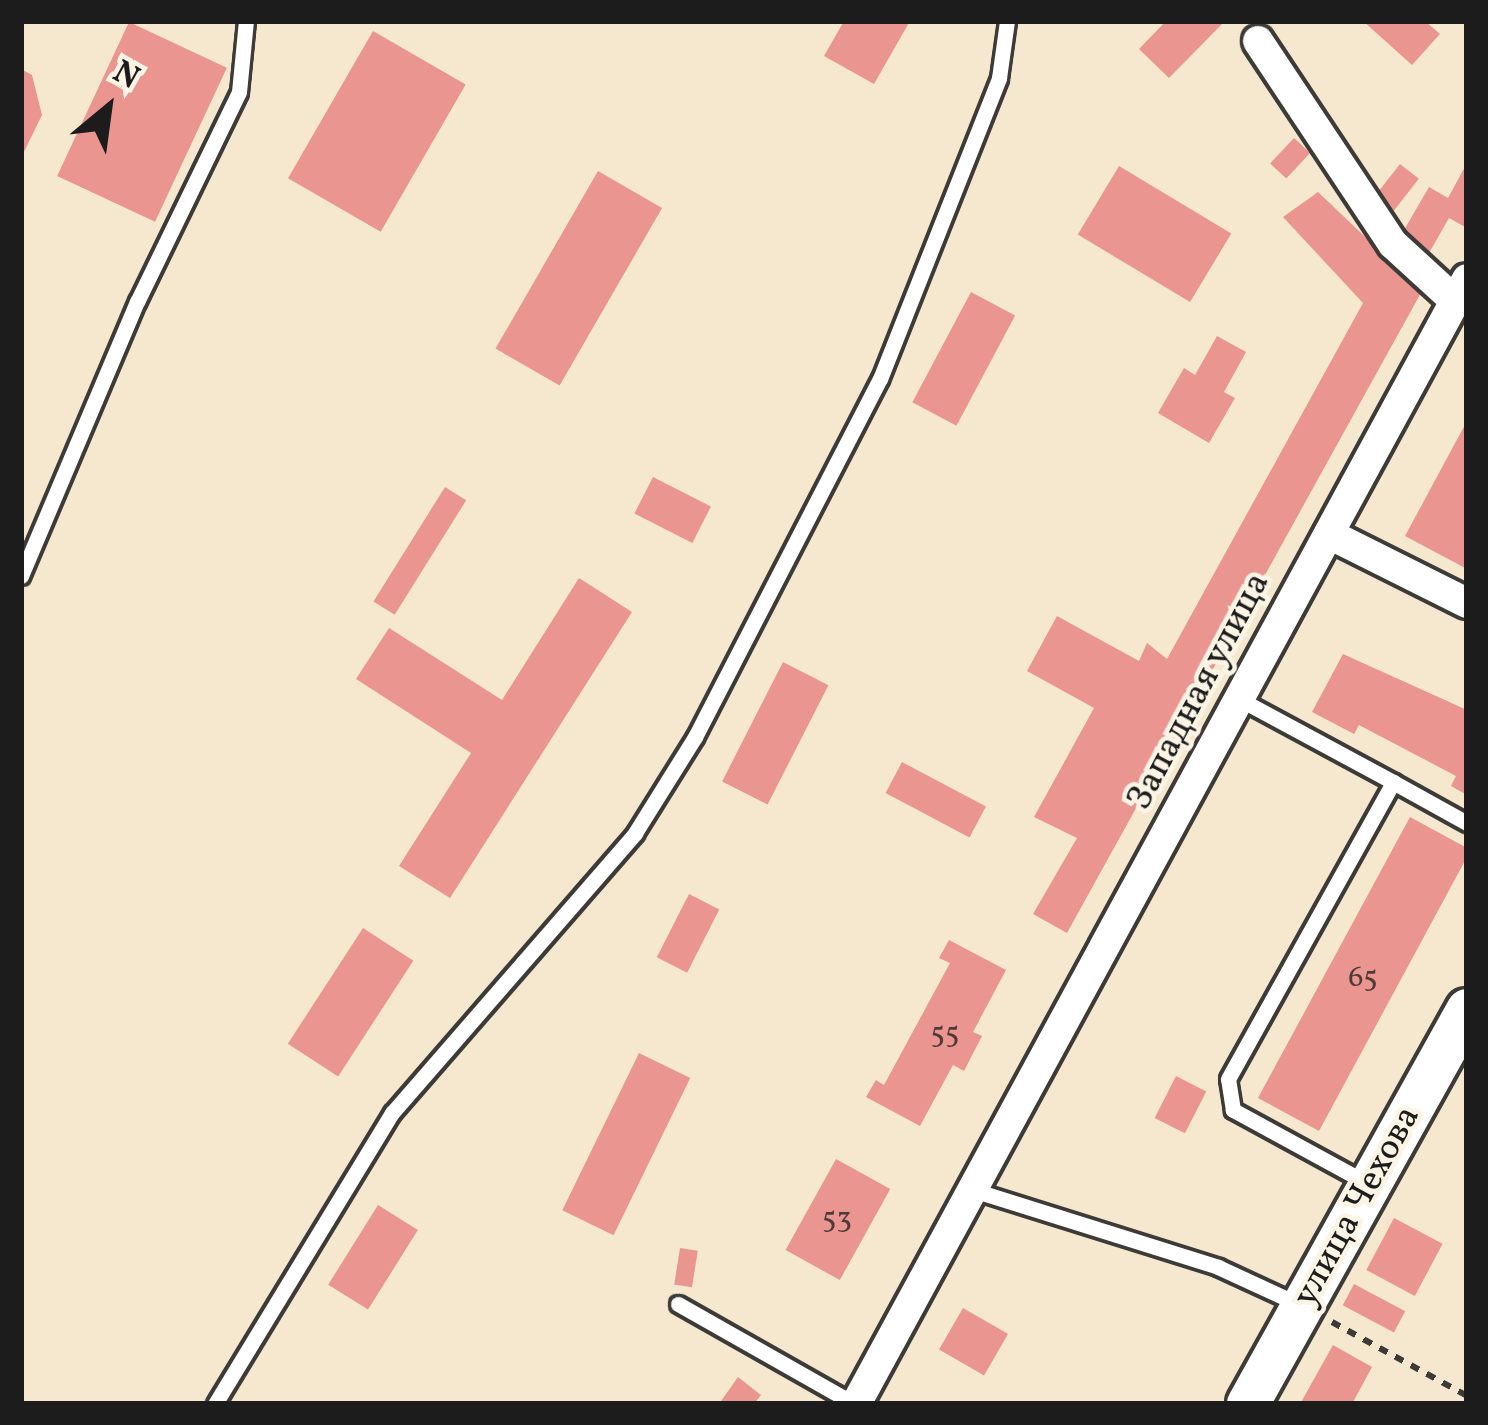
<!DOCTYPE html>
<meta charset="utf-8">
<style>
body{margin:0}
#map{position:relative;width:1488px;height:1425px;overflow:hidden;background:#f5e8ce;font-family:Vollkorn,serif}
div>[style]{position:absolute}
.building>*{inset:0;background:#ea9590;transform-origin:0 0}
.path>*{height:6px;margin-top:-3px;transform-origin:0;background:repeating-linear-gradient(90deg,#3d3b37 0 9px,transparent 0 18px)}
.roads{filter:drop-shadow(3px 0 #3d3b37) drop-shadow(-3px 0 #3d3b37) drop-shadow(0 3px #3d3b37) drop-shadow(0 -3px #3d3b37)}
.lane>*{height:15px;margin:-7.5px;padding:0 7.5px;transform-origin:7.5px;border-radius:7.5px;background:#fff}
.street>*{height:30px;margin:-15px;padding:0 15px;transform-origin:15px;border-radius:15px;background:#fff}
.secondary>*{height:42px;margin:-21px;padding:0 21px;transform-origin:21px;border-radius:21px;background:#fff}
span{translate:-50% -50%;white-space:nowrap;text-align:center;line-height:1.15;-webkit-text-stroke:9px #fcf5e5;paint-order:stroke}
.number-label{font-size:30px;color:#503a39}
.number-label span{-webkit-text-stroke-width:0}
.street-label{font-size:36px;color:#1c1c1c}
.frame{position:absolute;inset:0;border:24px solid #1c1c1c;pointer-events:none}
.north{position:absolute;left:48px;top:48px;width:120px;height:120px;-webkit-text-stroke:9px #fcf5e5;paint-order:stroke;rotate:29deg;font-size:33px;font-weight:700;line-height:48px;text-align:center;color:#1c1c1c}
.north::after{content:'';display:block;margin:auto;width:42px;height:54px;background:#1c1c1c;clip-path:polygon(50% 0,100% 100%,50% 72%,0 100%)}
</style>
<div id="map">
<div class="building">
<div style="clip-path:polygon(844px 21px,910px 21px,874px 84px,824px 56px)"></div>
<div style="clip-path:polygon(1166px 21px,1225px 21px,1169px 78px,1139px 49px)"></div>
<div style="clip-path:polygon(1363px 21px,1425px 21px,1440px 34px,1412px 65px)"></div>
<div style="left:129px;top:22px;width:108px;height:170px;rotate:25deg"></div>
<div style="left:373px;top:31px;width:107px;height:170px;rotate:30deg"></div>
<div style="clip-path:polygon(21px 69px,32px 75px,42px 115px,21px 158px)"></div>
<div style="left:1294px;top:138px;width:22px;height:35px;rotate:43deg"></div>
<div style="clip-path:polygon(1467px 163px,1467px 228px,1449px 218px,1429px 253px,1400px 237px,1429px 187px,1448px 198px)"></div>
<div style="left:1400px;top:164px;width:24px;height:42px;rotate:38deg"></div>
<div style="left:1119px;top:166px;width:131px;height:80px;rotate:31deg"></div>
<div style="left:598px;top:171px;width:74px;height:205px;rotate:30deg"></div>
<div style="clip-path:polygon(1318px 192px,1422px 291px,1067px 933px,1033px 914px,1077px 838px,1034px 817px,1094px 708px,1027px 671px,1057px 616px,1139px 661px,1147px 643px,1167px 659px,1363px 303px,1283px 217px)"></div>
<div style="left:971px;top:292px;width:50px;height:125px;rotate:28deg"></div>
<div style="clip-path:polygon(1217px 336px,1246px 352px,1224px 392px,1235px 398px,1209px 443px,1158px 413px,1184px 368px,1195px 375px)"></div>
<div style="clip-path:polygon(1467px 421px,1467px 569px,1405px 536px)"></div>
<div style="left:653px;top:477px;width:65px;height:41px;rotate:27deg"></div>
<div style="left:445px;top:487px;width:25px;height:135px;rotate:32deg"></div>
<div style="clip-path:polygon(579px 578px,632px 612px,450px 898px,399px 866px,471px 753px,356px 679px,389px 628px,502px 700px)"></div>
<div style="clip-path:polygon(1343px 654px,1467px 710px,1467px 795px,1451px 786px,1456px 776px,1359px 725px,1354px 734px,1312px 712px)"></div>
<div style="left:783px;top:662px;width:51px;height:134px;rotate:27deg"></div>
<div style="left:902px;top:762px;width:95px;height:35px;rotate:28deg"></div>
<div style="clip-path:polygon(1410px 817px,1467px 848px,1467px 857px,1319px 1131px,1258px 1098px)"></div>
<div style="left:689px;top:894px;width:34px;height:71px;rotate:27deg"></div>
<div style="left:363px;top:928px;width:60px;height:138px;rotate:33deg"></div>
<div style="clip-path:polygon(949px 940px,1006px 970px,973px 1032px,982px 1036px,964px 1071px,953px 1065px,920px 1126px,866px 1097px,876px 1080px,884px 1085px,950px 963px,939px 958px)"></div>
<div style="left:639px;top:1053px;width:57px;height:175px;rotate:26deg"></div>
<div style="left:1176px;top:1076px;width:34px;height:47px;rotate:27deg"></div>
<div style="left:836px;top:1159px;width:62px;height:104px;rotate:29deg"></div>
<div style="left:378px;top:1205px;width:47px;height:94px;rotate:32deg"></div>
<div style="left:1394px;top:1218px;width:55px;height:59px;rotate:28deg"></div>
<div style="left:680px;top:1248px;width:18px;height:37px;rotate:9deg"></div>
<div style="left:1354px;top:1284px;width:58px;height:24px;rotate:28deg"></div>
<div style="left:963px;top:1308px;width:52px;height:48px;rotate:30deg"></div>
<div style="clip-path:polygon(1333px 1345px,1372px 1367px,1352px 1404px,1300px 1404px)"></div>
<div style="clip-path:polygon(738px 1377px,761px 1395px,754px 1404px,719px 1404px)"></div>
</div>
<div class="path">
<div style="left:1332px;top:1322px;width:154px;rotate:28.7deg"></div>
</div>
<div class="roads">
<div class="lane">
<div style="left:21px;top:576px;width:298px;rotate:-67.1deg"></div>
<div style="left:137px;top:302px;width:233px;rotate:-64.1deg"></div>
<div style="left:239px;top:92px;width:71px;rotate:-84.4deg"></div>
<div style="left:1241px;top:700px;width:173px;rotate:28.3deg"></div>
<div style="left:1367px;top:1183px;width:153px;rotate:-151.4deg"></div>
<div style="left:1233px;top:1110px;width:31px;rotate:-99deg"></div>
<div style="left:1228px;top:1079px;width:340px;rotate:-60.9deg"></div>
<div style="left:1393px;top:782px;width:85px;rotate:29deg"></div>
<div style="left:973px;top:1190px;width:257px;rotate:17.4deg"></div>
<div style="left:1218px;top:1267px;width:88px;rotate:24.8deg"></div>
<div style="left:678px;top:1304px;width:203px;rotate:29.5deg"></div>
<div style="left:215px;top:1404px;width:341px;rotate:-58.7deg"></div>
<div style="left:392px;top:1113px;width:371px;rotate:-49deg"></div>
<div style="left:635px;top:833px;width:113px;rotate:-58deg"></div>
<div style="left:695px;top:737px;width:403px;rotate:-62.7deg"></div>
<div style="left:880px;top:379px;width:324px;rotate:-68.4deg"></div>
<div style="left:999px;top:78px;width:58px;rotate:-82deg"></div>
</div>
<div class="street">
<div style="left:1258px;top:41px;width:244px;rotate:56.4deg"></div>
<div style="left:1393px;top:244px;width:80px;rotate:42.5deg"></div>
<div style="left:1329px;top:534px;width:154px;rotate:26.6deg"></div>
<div style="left:856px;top:1404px;width:1280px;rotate:-61.49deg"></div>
</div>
<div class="secondary">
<div style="left:1248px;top:1404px;width:451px;rotate:-60.9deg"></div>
</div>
</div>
<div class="number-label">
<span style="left:1363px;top:978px">65</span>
<span style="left:945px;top:1034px">55</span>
<span style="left:837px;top:1219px">53</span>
</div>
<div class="street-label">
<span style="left:1200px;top:692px;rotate:-62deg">Западная улица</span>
<span style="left:1358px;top:1207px;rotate:-61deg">улица Чехова</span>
</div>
<div class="frame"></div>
<div class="north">N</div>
</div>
